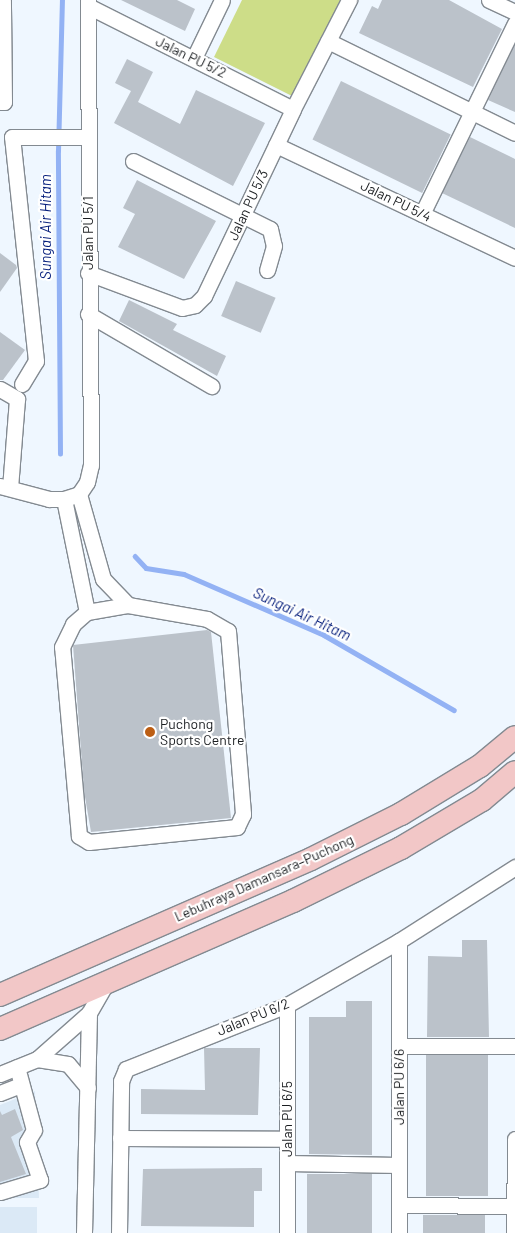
<!DOCTYPE html>
<meta charset="utf-8">
<style>
body{margin:0}
#map{position:relative;width:515px;height:1233px;overflow:hidden;background:#eff7ff;font-family:Barlow,sans-serif}
div>[style]{position:absolute}
.built>*{inset:0;background:#dbe9f6;transform-origin:0 0}
.green>*{inset:0;background:#cddd88}
.stream>*{height:4.5px;margin:-2.25px;padding:0 2.25px;transform-origin:2.25px;border-radius:2.25px;background:#93b2f4}
.building>*{inset:0;background:#bbc2ca;transform-origin:0 0}
.roads{filter:drop-shadow(1px 0 #838a91) drop-shadow(-1px 0 #838a91) drop-shadow(0 1px #838a91) drop-shadow(0 -1px #838a91)}
.minor>*{height:15px;margin:-7.5px;padding:0 7.5px;transform-origin:7.5px;border-radius:7.5px;background:#fff}
.highway>*{height:22px;margin:-11px;padding:0 11px;transform-origin:11px;border-radius:11px;background:#f2c7c7}
.dots>*{width:14px;height:14px;translate:-50% -50%;box-sizing:border-box;border:2px solid #fff;border-radius:50%}
span{translate:-50% -50%;white-space:nowrap;text-align:center;line-height:1.15;-webkit-text-stroke:4.5px #fff;paint-order:stroke}
.street-label{font-size:14px;color:#1a1d20}
.poi-label{font-size:14px;color:#1a1d20}
.left{translate:0 -50%;text-align:left}
.water-label{font-size:15px;color:#061f7c;font-style:italic}
</style>
<div id="map">
<div class="built">
<div style="clip-path:polygon(35px 1091px,39px 1198px,0 1198px,0 1105px)"></div>
<div style="left:0;top:1207px;width:37px;height:26px"></div>
</div>
<div class="green">
<div style="clip-path:polygon(242px 0,343px 0,294px 97px,214px 57px)"></div>
</div>
<div class="stream">
<div style="left:60px;top:454px;width:303px;rotate:-90.4deg"></div>
<div style="left:58px;top:151px;width:151px;rotate:-88.5deg"></div>
<div style="left:135px;top:556px;width:16px;rotate:47deg"></div>
<div style="left:146px;top:568px;width:38px;rotate:9deg"></div>
<div style="left:184px;top:574px;width:153px;rotate:23.5deg"></div>
<div style="left:324px;top:635px;width:150px;rotate:30deg"></div>
</div>
<div class="building">
<div style="clip-path:polygon(121px 0,177px 0,195px 9px,185px 31px)"></div>
<div style="clip-path:polygon(382px 0,449px 0,502px 29px,473px 87px,359px 33px,372px 6px,378px 9px)"></div>
<div style="clip-path:polygon(515px 44px,515px 112px,488px 100px)"></div>
<div style="clip-path:polygon(127px 59px,153px 72px,138px 102px,180px 124px,196px 90px,265px 123px,233px 186px,114px 123px,131px 91px,115px 83px)"></div>
<div style="left:341px;top:81px;width:122px;height:65px;rotate:26deg"></div>
<div style="clip-path:polygon(470px 137px,515px 159px,515px 228px,442px 193px)"></div>
<div style="clip-path:polygon(137px 180px,216px 221px,184px 279px,118px 247px,135px 214px,123px 208px)"></div>
<div style="clip-path:polygon(0 253px,16px 265px,17px 268px,0 292px)"></div>
<div style="left:236px;top:281px;width:43px;height:38px;rotate:23deg"></div>
<div style="clip-path:polygon(129px 300px,177px 324px,173px 330px,226px 356px,217px 376px,119px 321px)"></div>
<div style="clip-path:polygon(0 332px,25px 350px,3px 380px,0 380px)"></div>
<div style="clip-path:polygon(207px 630px,211px 632px,231px 818px,91px 832px,84px 791px,73px 645px)"></div>
<div style="clip-path:polygon(462px 940px,487px 940px,489px 1037px,427px 1037px,428px 956px,462px 957px)"></div>
<div style="clip-path:polygon(346px 1001px,372px 1001px,372px 1155px,309px 1154px,309px 1017px,346px 1017px)"></div>
<div style="clip-path:polygon(204px 1048px,260px 1048px,258px 1115px,141px 1114px,141px 1089px,205px 1090px)"></div>
<div style="left:426px;top:1055px;width:62px;height:141px"></div>
<div style="clip-path:polygon(15px 1109px,23px 1130px,11px 1137px,26px 1174px,0 1182px,0 1111px,2px 1115px)"></div>
<div style="clip-path:polygon(262px 1168px,262px 1191px,254px 1191px,254px 1227px,141px 1226px,143px 1169px)"></div>
<div style="left:307px;top:1174px;width:65px;height:59px"></div>
<div style="left:423px;top:1215px;width:62px;height:18px"></div>
</div>
<div class="roads">
<div class="minor">
<div style="left:489px;top:0;width:29px;rotate:25deg"></div>
<div style="left:88px;top:6px;width:229px;rotate:26.7deg"></div>
<div style="left:328px;top:41px;width:208px;rotate:26.2deg"></div>
<div style="left:194px;top:58px;width:64px;rotate:-64.2deg"></div>
<div style="left:0;top:102px;width:4px"></div>
<div style="left:4px;top:102px;width:102px;rotate:-90.6deg"></div>
<div style="left:276px;top:145px;width:264px;rotate:25.3deg"></div>
<div style="left:133px;top:161px;width:153px;rotate:26.4deg"></div>
<div style="left:270px;top:229px;width:17px;rotate:77deg"></div>
<div style="left:274px;top:246px;width:25px;rotate:106deg"></div>
<div style="left:422px;top:214px;width:212px;rotate:-64deg"></div>
<div style="left:88px;top:273px;width:100px;rotate:20.4deg"></div>
<div style="left:182px;top:308px;width:13px;rotate:-13deg"></div>
<div style="left:195px;top:305px;width:13px;rotate:-45deg"></div>
<div style="left:204px;top:296px;width:207px;rotate:-64.5deg"></div>
<div style="left:293px;top:109px;width:123px;rotate:-62.8deg"></div>
<div style="left:88px;top:314px;width:143px;rotate:30.3deg"></div>
<div style="left:22px;top:384px;width:27px;rotate:-59deg"></div>
<div style="left:36px;top:361px;width:225px;rotate:-96.1deg"></div>
<div style="left:12px;top:137px;width:76px"></div>
<div style="left:0;top:389px;width:20px;rotate:30deg"></div>
<div style="left:17px;top:399px;width:89px;rotate:94.5deg"></div>
<div style="left:0;top:486px;width:51px;rotate:14.9deg"></div>
<div style="left:49px;top:499px;width:15px"></div>
<div style="left:64px;top:499px;width:16px;rotate:-18deg"></div>
<div style="left:79px;top:494px;width:14px;rotate:-56deg"></div>
<div style="left:87px;top:482px;width:17px;rotate:-77deg"></div>
<div style="left:91px;top:465px;width:465px;rotate:-90.4deg"></div>
<div style="left:79px;top:494px;width:88px;rotate:74.2deg"></div>
<div style="left:103px;top:579px;width:36px;rotate:46deg"></div>
<div style="left:64px;top:499px;width:115px;rotate:78.5deg"></div>
<div style="left:128px;top:605px;width:80px;rotate:10deg"></div>
<div style="left:207px;top:619px;width:24px;rotate:30deg"></div>
<div style="left:228px;top:631px;width:184px;rotate:85.3deg"></div>
<div style="left:243px;top:814px;width:14px;rotate:115deg"></div>
<div style="left:237px;top:827px;width:149px;rotate:174.2deg"></div>
<div style="left:89px;top:842px;width:12px;rotate:-149deg"></div>
<div style="left:79px;top:836px;width:190px;rotate:-95.1deg"></div>
<div style="left:62px;top:647px;width:25px;rotate:-64deg"></div>
<div style="left:73px;top:624px;width:18px;rotate:-41deg"></div>
<div style="left:87px;top:612px;width:42px;rotate:-9.7deg"></div>
<div style="left:399px;top:941px;width:292px;rotate:90deg"></div>
<div style="left:287px;top:1005px;width:228px;rotate:90deg"></div>
<div style="left:399px;top:1046px;width:116px"></div>
<div style="left:37px;top:1059px;width:31px;rotate:9deg"></div>
<div style="left:68px;top:1064px;width:31px;rotate:50deg"></div>
<div style="left:0;top:1074px;width:40px;rotate:-22deg"></div>
<div style="left:37px;top:1059px;width:69px;rotate:-41.5deg"></div>
<div style="left:0;top:1093px;width:22px;rotate:-21deg"></div>
<div style="left:120px;top:1138px;width:167px;rotate:0.3deg"></div>
<div style="left:287px;top:1163px;width:112px;rotate:1deg"></div>
<div style="left:0;top:1192px;width:42px;rotate:-16.7deg"></div>
<div style="left:40px;top:1180px;width:40px;rotate:-108.9deg"></div>
<div style="left:27px;top:1142px;width:14px;rotate:-60deg"></div>
<div style="left:34px;top:1130px;width:65px;rotate:-105.1deg"></div>
<div style="left:399px;top:1205px;width:116px;rotate:0.5deg"></div>
<div style="left:84px;top:1233px;width:220px;rotate:-88.7deg"></div>
<div style="left:89px;top:1013px;width:36px;rotate:-60deg"></div>
<div style="left:119px;top:1233px;width:152px;rotate:-89.2deg"></div>
<div style="left:121px;top:1081px;width:13px;rotate:-67deg"></div>
<div style="left:126px;top:1069px;width:173px;rotate:-21.7deg"></div>
<div style="left:287px;top:1005px;width:129px;rotate:-29.7deg"></div>
<div style="left:399px;top:941px;width:138px;rotate:-32.5deg"></div>
<div style="left:514px;top:1233px;width:94px;rotate:-89.4deg"></div>
</div>
<div class="highway">
<div style="left:0;top:995px;width:339px;rotate:-23.6deg"></div>
<div style="left:311px;top:859px;width:101px;rotate:-26.6deg"></div>
<div style="left:401px;top:814px;width:92px;rotate:-31.3deg"></div>
<div style="left:480px;top:766px;width:45px;rotate:-39.6deg"></div>
<div style="left:0;top:1029px;width:320px;rotate:-23.6deg"></div>
<div style="left:293px;top:901px;width:120px;rotate:-26.1deg"></div>
<div style="left:401px;top:848px;width:94px;rotate:-30.7deg"></div>
<div style="left:482px;top:800px;width:43px;rotate:-40.3deg"></div>
</div>
</div>
<div class="dots">
<div style="left:150px;top:732px;background:#bc5e14"></div>
</div>
<div class="street-label">
<span style="left:191px;top:57px;rotate:26deg">Jalan PU 5/2</span>
<span style="left:396px;top:201px;rotate:26deg">Jalan PU 5/4</span>
<span style="left:248px;top:205px;rotate:-65deg">Jalan PU 5/3</span>
<span style="left:88px;top:233px;rotate:-90deg">Jalan PU 5/1</span>
<span style="left:264px;top:878px;rotate:-24deg">Lebuhraya Damansara–Puchong</span>
<span style="left:253px;top:1017px;rotate:-22deg">Jalan PU 6/2</span>
<span style="left:399px;top:1087px;rotate:-90deg">Jalan PU 6/6</span>
<span style="left:287px;top:1119px;rotate:-90deg">Jalan PU 6/5</span>
</div>
<div class="poi-label">
<span class="left" style="left:160px;top:732px">Puchong<br>Sports Centre</span>
</div>
<div class="water-label">
<span style="left:46px;top:227px;rotate:-90deg">Sungai Air Hitam</span>
<span style="left:302px;top:614px;rotate:25deg">Sungai Air Hitam</span>
</div>
</div>
